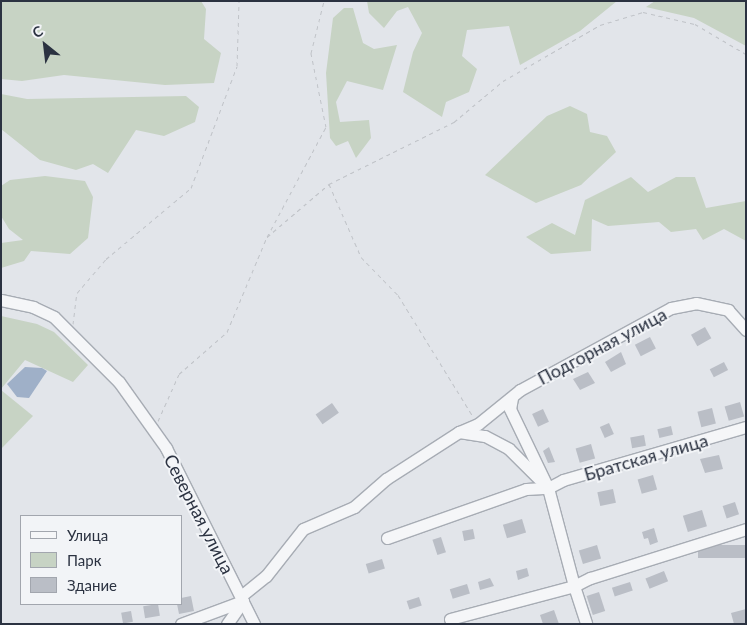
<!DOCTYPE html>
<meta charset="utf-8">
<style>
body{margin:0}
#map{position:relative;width:747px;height:625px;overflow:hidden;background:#e2e5ea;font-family:Lato,sans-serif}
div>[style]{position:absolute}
.green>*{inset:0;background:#c7d3c4}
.water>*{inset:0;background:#9fb0c8}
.building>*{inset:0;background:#babec6;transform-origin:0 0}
.path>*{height:1px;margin-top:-0.5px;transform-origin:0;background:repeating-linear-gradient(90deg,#c0c3c8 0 4px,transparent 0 8px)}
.roads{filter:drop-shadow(1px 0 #a7acb4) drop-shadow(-1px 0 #a7acb4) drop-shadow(0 1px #a7acb4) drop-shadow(0 -1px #a7acb4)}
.minor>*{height:11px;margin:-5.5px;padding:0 5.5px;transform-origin:5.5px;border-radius:5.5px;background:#f5f6f8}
span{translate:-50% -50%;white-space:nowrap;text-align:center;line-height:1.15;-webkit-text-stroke:4px #f2f4f7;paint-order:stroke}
.street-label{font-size:18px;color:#2b3241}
.frame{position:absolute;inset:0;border:2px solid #2b3241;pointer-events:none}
.legend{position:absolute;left:20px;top:515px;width:162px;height:90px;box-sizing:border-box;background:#f2f4f7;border:1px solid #a2a6ae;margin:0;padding:6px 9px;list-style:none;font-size:15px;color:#2b3241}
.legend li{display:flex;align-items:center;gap:10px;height:25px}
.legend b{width:25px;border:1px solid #a2a6ae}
.north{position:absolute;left:20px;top:20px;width:50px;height:50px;-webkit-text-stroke:4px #f2f4f7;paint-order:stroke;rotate:331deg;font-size:14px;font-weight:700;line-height:20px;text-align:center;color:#2b3241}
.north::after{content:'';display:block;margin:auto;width:18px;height:22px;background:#2b3241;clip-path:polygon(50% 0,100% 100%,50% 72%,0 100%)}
</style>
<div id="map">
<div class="green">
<div style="clip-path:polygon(1px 1px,201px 1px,206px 9px,204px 39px,221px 53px,214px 83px,165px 85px,64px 75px,22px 81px,1px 79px)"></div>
<div style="clip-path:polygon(367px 1px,617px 1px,580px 31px,520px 65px,509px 26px,467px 30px,462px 56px,477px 69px,469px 92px,446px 102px,442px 117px,403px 92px,413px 52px,422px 33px,408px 7px,397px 11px,384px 28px,369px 13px)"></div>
<div style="clip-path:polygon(655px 1px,746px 1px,746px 46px,694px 18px,646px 7px)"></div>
<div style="clip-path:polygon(344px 8px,353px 8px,363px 43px,374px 49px,397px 45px,383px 90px,347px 81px,336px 102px,340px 122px,369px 120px,371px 138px,356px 158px,348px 141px,336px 146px,330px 138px,326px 73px,333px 18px)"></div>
<div style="clip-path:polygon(1px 94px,27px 99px,186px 96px,199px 107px,195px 122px,164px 136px,136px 130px,108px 173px,93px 164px,76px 170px,40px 160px,1px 129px)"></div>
<div style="clip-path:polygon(570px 106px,587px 114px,590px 132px,607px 136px,616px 152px,581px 185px,536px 203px,485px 175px,547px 116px)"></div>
<div style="clip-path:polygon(45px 176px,85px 181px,93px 197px,88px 238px,70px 254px,31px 251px,24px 261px,1px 268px,1px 243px,23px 240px,9px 229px,1px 216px,1px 186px,10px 180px)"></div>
<div style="clip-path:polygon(631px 177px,648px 192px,676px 177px,695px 177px,706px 208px,746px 201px,746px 241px,724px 229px,703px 240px,696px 229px,671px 232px,659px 222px,608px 226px,592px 219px,591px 251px,551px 254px,526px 237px,552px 223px,575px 235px,585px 200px)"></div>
<div style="clip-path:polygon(1px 316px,37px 324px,54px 332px,88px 365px,73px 382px,25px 360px,1px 389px)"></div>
<div style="clip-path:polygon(1px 390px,33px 416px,1px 449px)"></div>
</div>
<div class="water">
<div style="clip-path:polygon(25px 367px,42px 368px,47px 371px,29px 398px,17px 397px,7px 384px)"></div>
</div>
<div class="building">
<div style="left:705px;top:327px;width:13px;height:16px;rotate:61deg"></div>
<div style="left:650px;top:337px;width:13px;height:17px;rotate:63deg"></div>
<div style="clip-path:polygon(621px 352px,626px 364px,611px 372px,605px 362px)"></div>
<div style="left:724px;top:362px;width:9px;height:16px;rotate:63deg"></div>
<div style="clip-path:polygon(588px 372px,595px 383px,580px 390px,573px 379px)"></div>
<div style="left:740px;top:402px;width:15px;height:16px;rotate:74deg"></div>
<div style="left:332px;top:403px;width:12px;height:20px;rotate:55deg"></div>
<div style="left:712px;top:408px;width:16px;height:15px;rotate:76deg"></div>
<div style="left:543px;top:409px;width:14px;height:12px;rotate:65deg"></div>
<div style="left:609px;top:423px;width:12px;height:10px;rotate:66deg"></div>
<div style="left:671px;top:426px;width:9px;height:14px;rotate:77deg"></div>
<div style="left:644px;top:435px;width:11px;height:14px;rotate:80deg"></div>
<div style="left:591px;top:444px;width:15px;height:16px;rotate:74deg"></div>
<div style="clip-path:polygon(549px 447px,555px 462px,548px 463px,543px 451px)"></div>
<div style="clip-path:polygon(719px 455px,723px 469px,705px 473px,700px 459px)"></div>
<div style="left:653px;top:475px;width:15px;height:16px;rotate:74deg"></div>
<div style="left:613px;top:489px;width:14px;height:16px;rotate:78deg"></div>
<div style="left:735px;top:502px;width:13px;height:13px;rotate:72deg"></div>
<div style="left:702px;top:510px;width:17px;height:20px;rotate:73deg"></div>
<div style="left:522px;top:519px;width:14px;height:20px;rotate:73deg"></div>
<div style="clip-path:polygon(654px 528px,658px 542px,650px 545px,648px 538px,644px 539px,642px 532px)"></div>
<div style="left:473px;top:529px;width:10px;height:11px;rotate:79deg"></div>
<div style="left:441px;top:537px;width:16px;height:9px;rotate:72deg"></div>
<div style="left:597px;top:545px;width:14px;height:19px;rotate:73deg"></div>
<div style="left:746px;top:545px;width:13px;height:48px;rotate:90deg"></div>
<div style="left:382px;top:559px;width:10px;height:17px;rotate:73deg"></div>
<div style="clip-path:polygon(527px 568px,529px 576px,518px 580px,516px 571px)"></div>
<div style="left:664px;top:571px;width:11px;height:20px;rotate:68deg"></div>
<div style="clip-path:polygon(490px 578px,494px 586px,480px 590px,478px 582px)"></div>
<div style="left:630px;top:582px;width:9px;height:19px;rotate:72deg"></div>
<div style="left:467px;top:584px;width:10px;height:18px;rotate:73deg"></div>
<div style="left:599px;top:592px;width:20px;height:13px;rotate:72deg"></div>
<div style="clip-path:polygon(191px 596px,194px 611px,179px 614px,177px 604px,181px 604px,181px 598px)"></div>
<div style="left:419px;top:597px;width:9px;height:13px;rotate:72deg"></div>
<div style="left:158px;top:604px;width:12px;height:15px;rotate:81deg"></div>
<div style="clip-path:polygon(746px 609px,746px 624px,734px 624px,731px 613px)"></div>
<div style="clip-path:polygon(554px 610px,559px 624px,543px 624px,540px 615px)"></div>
<div style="left:131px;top:611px;width:11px;height:10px;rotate:80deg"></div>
</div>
<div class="path">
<div style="left:329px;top:184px;width:80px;rotate:66.3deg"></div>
<div style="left:361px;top:257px;width:53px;rotate:45.8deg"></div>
<div style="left:398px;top:295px;width:141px;rotate:58.3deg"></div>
<div style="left:267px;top:237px;width:125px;rotate:-61.8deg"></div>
<div style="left:326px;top:127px;width:76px;rotate:-101.5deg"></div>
<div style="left:311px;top:53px;width:54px;rotate:-76deg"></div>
<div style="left:73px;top:324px;width:31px;rotate:-83deg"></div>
<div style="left:77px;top:293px;width:45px;rotate:-49.5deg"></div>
<div style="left:106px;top:259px;width:111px;rotate:-39.9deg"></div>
<div style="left:191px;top:188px;width:130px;rotate:-69.3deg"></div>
<div style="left:237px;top:66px;width:65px;rotate:-88.2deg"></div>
<div style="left:158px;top:421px;width:51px;rotate:-65.9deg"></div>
<div style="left:179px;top:374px;width:64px;rotate:-41.2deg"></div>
<div style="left:227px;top:332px;width:103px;rotate:-67.2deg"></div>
<div style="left:267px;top:237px;width:82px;rotate:-40.5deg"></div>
<div style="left:329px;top:184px;width:140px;rotate:-26.4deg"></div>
<div style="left:454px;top:122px;width:64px;rotate:-39.9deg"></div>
<div style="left:503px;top:81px;width:112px;rotate:-30deg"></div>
<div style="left:600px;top:25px;width:45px;rotate:-16.8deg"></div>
<div style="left:643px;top:12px;width:53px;rotate:13deg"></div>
<div style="left:695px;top:24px;width:59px;rotate:30.5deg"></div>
</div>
<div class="roads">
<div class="minor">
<div style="left:1px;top:300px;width:33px;rotate:12deg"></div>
<div style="left:33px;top:307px;width:23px;rotate:25deg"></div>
<div style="left:54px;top:317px;width:92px;rotate:45deg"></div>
<div style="left:119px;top:382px;width:81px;rotate:54.5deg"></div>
<div style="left:166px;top:448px;width:197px;rotate:63.4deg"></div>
<div style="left:512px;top:398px;width:11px;rotate:100deg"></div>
<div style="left:510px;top:409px;width:88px;rotate:64.3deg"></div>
<div style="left:548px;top:488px;width:101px;rotate:75.1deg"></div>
<div style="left:574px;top:586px;width:40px;rotate:72deg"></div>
<div style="left:459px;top:432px;width:26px;rotate:9deg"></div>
<div style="left:485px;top:436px;width:27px;rotate:28deg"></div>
<div style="left:509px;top:449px;width:42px;rotate:45deg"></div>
<div style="left:387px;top:538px;width:147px;rotate:-19.4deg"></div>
<div style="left:526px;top:489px;width:22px;rotate:-3deg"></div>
<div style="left:548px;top:488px;width:17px;rotate:-28deg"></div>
<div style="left:563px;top:480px;width:191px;rotate:-16.2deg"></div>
<div style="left:241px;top:596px;width:32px;rotate:-39deg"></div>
<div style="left:266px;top:576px;width:60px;rotate:-51.8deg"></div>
<div style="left:303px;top:529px;width:56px;rotate:-23.3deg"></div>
<div style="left:354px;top:507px;width:43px;rotate:-41.2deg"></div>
<div style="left:386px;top:479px;width:87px;rotate:-32.8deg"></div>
<div style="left:459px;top:432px;width:21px;rotate:-23deg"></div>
<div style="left:478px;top:424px;width:54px;rotate:-39deg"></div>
<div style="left:520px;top:390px;width:172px;rotate:-28.5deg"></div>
<div style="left:671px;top:308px;width:25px;rotate:-11deg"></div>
<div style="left:696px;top:303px;width:33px;rotate:12deg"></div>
<div style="left:728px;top:310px;width:27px;rotate:48deg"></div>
<div style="left:450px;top:619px;width:128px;rotate:-14.9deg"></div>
<div style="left:574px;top:586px;width:18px;rotate:-27deg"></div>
<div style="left:590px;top:578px;width:164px;rotate:-17.4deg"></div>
<div style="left:181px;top:624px;width:66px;rotate:-20.4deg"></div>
<div style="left:227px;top:624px;width:28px;rotate:-55deg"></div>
</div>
</div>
<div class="street-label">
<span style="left:602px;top:346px;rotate:-28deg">Подгорная улица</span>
<span style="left:646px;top:457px;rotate:-16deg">Братская улица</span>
<span style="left:199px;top:514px;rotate:63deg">Северная улица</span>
</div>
<div class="frame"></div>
<ul class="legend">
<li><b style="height:6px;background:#f5f6f8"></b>Улица</li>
<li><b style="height:14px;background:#c7d3c4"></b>Парк</li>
<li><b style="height:14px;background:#babec6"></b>Здание</li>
</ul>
<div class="north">С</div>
</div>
